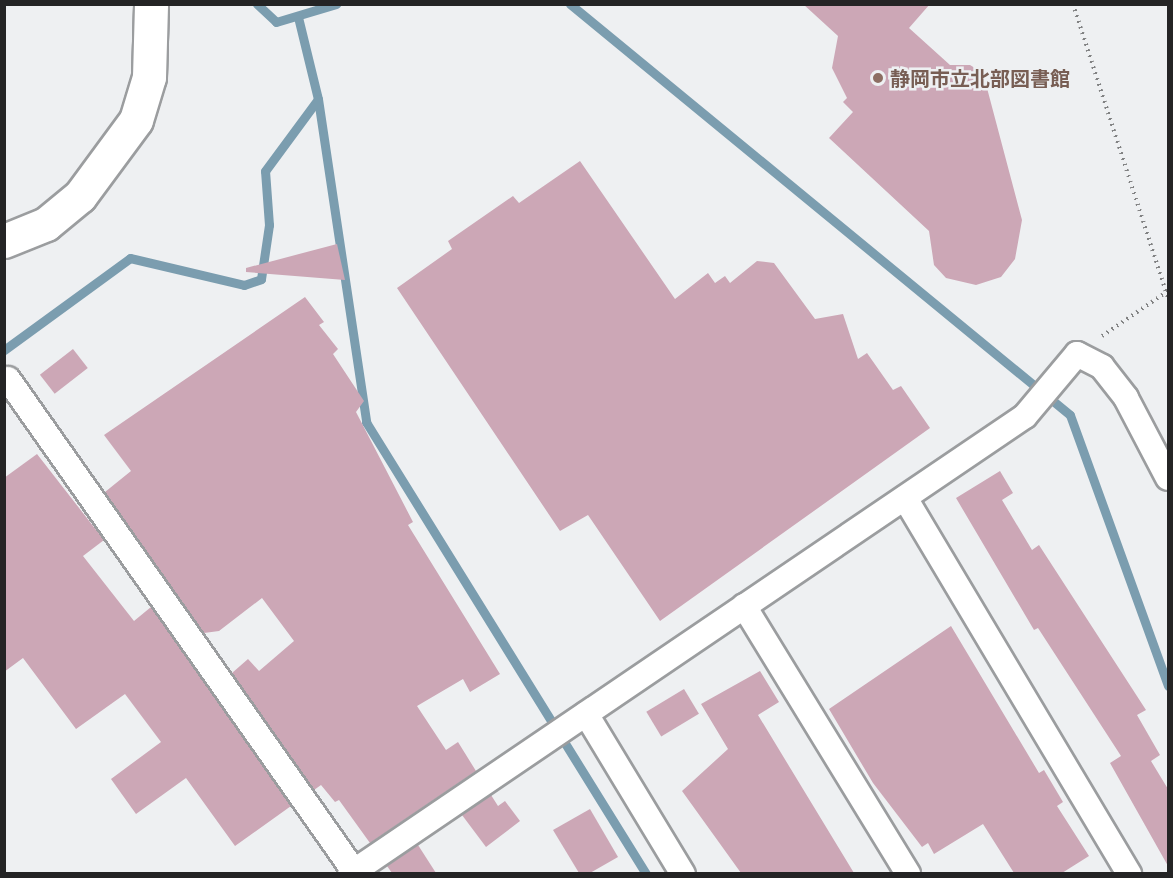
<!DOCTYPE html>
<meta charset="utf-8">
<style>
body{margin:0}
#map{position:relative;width:1173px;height:878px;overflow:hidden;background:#eef0f2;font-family:Barlow,"Noto Sans JP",sans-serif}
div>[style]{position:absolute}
.stream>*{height:9px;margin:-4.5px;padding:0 4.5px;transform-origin:4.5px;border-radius:4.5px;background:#7b9daf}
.building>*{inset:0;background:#cca7b6;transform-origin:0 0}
.path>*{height:4px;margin-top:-2px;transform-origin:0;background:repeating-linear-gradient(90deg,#818283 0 1.5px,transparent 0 6px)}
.roads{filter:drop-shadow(2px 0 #9b9d9f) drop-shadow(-2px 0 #9b9d9f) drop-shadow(0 2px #9b9d9f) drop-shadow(0 -2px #9b9d9f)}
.street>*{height:24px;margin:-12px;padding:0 12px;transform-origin:12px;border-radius:12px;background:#fff}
.secondary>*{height:33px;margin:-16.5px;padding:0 16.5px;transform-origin:16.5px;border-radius:16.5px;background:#fff}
.dots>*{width:16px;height:16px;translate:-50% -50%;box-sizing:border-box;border:3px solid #eef0f2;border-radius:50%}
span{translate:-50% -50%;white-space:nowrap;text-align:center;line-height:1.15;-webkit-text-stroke:5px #eef0f2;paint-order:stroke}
.education-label{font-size:20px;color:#785e54;font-weight:700}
.left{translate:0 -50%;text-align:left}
.frame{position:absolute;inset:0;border:6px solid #242425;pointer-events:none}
</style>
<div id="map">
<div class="stream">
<div style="left:257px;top:4px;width:26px;rotate:43deg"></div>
<div style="left:276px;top:22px;width:63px;rotate:-16.7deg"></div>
<div style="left:570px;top:4px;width:647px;rotate:39.42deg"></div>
<div style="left:1070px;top:415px;width:288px;rotate:70.1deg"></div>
<div style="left:298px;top:17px;width:84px;rotate:76.3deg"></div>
<div style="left:318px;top:99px;width:327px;rotate:81.5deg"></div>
<div style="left:366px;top:422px;width:532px;rotate:58.22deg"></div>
<div style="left:4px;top:350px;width:156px;rotate:-36.1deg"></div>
<div style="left:130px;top:258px;width:117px;rotate:13.3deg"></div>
<div style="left:244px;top:285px;width:18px;rotate:-19deg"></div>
<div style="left:261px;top:279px;width:55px;rotate:-81.6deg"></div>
<div style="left:269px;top:225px;width:54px;rotate:-94.2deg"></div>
<div style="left:265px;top:171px;width:89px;rotate:-53.6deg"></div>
</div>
<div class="building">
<div style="clip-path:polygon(803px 4px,930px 4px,909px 28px,950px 65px,970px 65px,983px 73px,1022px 220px,1015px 259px,1001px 277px,976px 285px,946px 278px,934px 265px,929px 231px,829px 138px,853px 112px,843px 102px,847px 98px,832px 68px,838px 36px)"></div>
<div style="clip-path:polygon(580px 161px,675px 299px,708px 273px,715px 283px,725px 276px,730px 283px,757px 261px,774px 263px,815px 319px,843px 314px,858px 359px,867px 353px,893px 390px,901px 386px,930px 428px,660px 621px,588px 515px,560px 531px,397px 288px,452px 249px,448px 241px,513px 196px,519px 203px)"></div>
<div style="clip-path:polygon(337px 244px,345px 280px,246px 272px,246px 268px)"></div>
<div style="clip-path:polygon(305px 297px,324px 322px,319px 325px,338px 349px,333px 354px,364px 401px,356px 412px,413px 522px,408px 525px,500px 674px,470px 692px,463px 679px,417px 706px,446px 750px,458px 742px,476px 771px,370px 843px,339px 800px,335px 802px,321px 785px,314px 790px,232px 673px,248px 659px,259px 671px,294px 641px,262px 598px,219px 631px,204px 633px,105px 492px,131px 471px,104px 435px)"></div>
<div style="left:73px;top:349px;width:24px;height:42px;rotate:52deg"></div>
<div style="clip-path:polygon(37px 454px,104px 540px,83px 556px,134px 621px,151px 607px,291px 806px,235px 846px,186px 778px,136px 814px,111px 779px,161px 742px,125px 694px,76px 729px,23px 658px,4px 672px,4px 478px)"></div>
<div style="clip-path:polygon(1000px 471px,1013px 493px,1002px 500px,1032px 550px,1039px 545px,1146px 710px,1137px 715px,1160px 755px,1151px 761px,1168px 789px,1168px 866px,1110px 763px,1121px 756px,1038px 628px,1034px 630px,956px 498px)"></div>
<div style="clip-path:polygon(951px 626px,1039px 773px,1044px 770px,1063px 802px,1057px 806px,1089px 856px,1062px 873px,1014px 873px,983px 824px,934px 854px,928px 843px,922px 847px,873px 783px,829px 709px)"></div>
<div style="clip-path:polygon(760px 671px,779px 702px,758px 715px,854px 873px,741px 873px,682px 791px,728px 749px,701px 704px)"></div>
<div style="left:684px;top:689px;width:29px;height:44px;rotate:59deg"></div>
<div style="clip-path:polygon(491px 795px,498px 806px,505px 801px,520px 821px,486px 847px,462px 815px)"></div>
<div style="clip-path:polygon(590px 809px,618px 857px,590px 873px,579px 873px,553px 830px)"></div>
<div style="clip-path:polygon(418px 845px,436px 873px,392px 873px,387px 866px)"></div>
</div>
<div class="path">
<div style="left:1073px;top:4px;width:310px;rotate:72.1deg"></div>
<div style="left:1102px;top:336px;width:80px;rotate:-34.3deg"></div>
</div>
<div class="roads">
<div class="street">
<div style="left:8px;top:379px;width:605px;rotate:54.89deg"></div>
<div style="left:905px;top:498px;width:438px;rotate:59.2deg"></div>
<div style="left:744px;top:606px;width:314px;rotate:58.5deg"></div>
<div style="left:586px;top:714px;width:187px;rotate:58.8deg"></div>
<div style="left:350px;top:874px;width:816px;rotate:-34.16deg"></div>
<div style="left:1025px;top:416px;width:81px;rotate:-50deg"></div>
<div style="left:1077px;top:354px;width:28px;rotate:27deg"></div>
<div style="left:1102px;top:367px;width:39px;rotate:52deg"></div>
<div style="left:1126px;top:398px;width:90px;rotate:62.3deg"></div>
</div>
<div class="secondary">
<div style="left:4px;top:241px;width:45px;rotate:-22deg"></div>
<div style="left:46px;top:224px;width:44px;rotate:-39.5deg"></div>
<div style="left:80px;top:196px;width:94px;rotate:-53.6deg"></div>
<div style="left:136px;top:120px;width:45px;rotate:-73.2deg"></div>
<div style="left:149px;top:77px;width:73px;rotate:-88.4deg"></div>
</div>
</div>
<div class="dots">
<div style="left:878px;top:78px;background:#8d6e63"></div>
</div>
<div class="education-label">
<span class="left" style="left:890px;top:78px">静岡市立北部図書館</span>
</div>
<div class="frame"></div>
</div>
